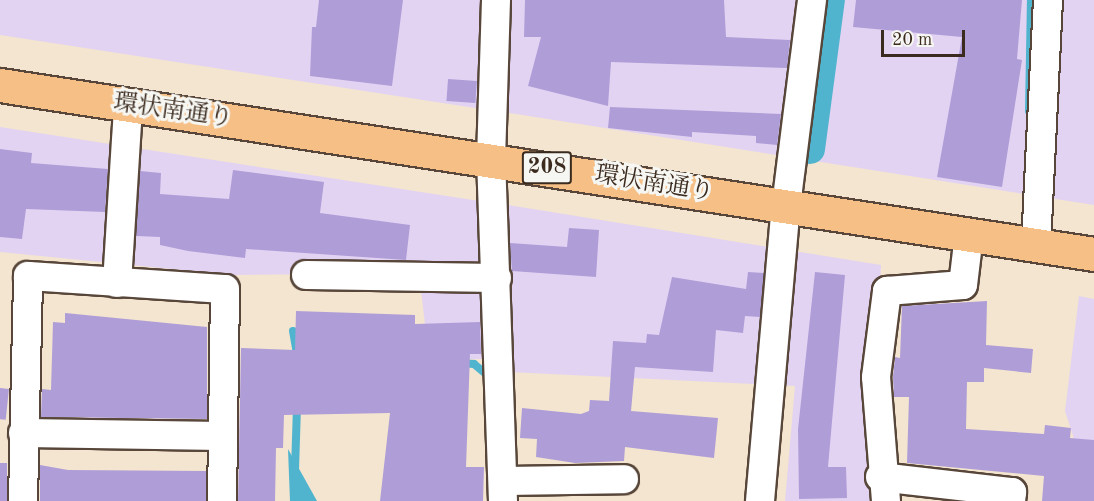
<!DOCTYPE html>
<meta charset="utf-8">
<style>
body{margin:0}
#map{position:relative;width:1094px;height:501px;overflow:hidden;background:#f3e5cf;font-family:"Old Standard TT","Noto Serif JP",serif}
div>[style]{position:absolute}
.built>*{inset:0;background:#e3d3f2}
.water>*{inset:0;background:#50b4cf}
.stream>*{height:8px;margin:-4px;padding:0 4px;transform-origin:4px;border-radius:4px;background:#50b4cf}
.canal>*{height:30px;margin:-15px;padding:0 15px;transform-origin:15px;border-radius:15px;background:#50b4cf}
.building>*{inset:0;background:#af9dd8;transform-origin:0 0}
.roads{filter:drop-shadow(2px 0 #574639) drop-shadow(-2px 0 #574639) drop-shadow(0 2px #574639) drop-shadow(0 -2px #574639)}
.minor>*{height:28px;margin:-14px;padding:0 14px;transform-origin:14px;border-radius:14px;background:#fff}
.highway>*{height:33px;margin:-16.5px;padding:0 16.5px;transform-origin:16.5px;border-radius:16.5px;background:#f5bf86}
span{translate:-50% -50%;white-space:nowrap;text-align:center;line-height:1.15;-webkit-text-stroke:6px #f6f6f2;paint-order:stroke}
.shield-label span{padding:2px 4px;background:#f6f6f2;border:2px solid;border-radius:4px;-webkit-text-stroke-width:0}
.shield-label{font-size:22px;color:#3b2a1e;font-weight:700}
.street-label{font-size:24px;color:#3b2a1e}
.scale{position:absolute;left:881px;top:30px;width:84px;height:27px;box-sizing:border-box;border:3px solid #3b2a1e;border-top:0;padding-left:8px;font-size:18px;line-height:21px;white-space:nowrap;color:#3b2a1e;-webkit-text-stroke:4px #f6f6f2;paint-order:stroke}
</style>
<div id="map">
<div class="built">
<div style="clip-path:polygon(0 0,489px 0,488px 110px,0 35px)"></div>
<div style="clip-path:polygon(505px 0,1094px 0,1094px 205px,503px 112px)"></div>
<div style="clip-path:polygon(0 127px,486px 202px,491px 359px,429px 359px,419px 273px,232px 275px,0 252px)"></div>
<div style="clip-path:polygon(502px 204px,881px 265px,877px 366px,884px 501px,785px 501px,795px 386px,509px 372px)"></div>
<div style="clip-path:polygon(1079px 296px,1094px 299px,1094px 501px,1065px 411px)"></div>
</div>
<div class="water">
<div style="clip-path:polygon(288px 449px,317px 501px,290px 501px)"></div>
</div>
<div class="stream">
<div style="left:1029px;top:111px;width:111px;rotate:-89deg"></div>
<div style="left:293px;top:331px;width:29px;rotate:80deg"></div>
<div style="left:461px;top:363px;width:13px;rotate:4deg"></div>
<div style="left:474px;top:364px;width:16px;rotate:40deg"></div>
<div style="left:295px;top:470px;width:65px;rotate:-88.2deg"></div>
</div>
<div class="canal">
<div style="left:810px;top:149px;width:150px;rotate:-82.4deg"></div>
</div>
<div class="building">
<div style="clip-path:polygon(319px 0,403px 0,392px 86px,310px 76px,312px 27px,316px 27px)"></div>
<div style="clip-path:polygon(525px 0,724px 0,726px 37px,790px 40px,787px 68px,611px 62px,608px 106px,528px 86px,541px 37px,524px 37px)"></div>
<div style="clip-path:polygon(856px 0,1022px 0,1017px 59px,1022px 60px,1002px 187px,937px 177px,962px 37px,853px 27px)"></div>
<div style="left:448px;top:79px;width:29px;height:22px;rotate:4deg"></div>
<div style="clip-path:polygon(610px 107px,781px 114px,777px 145px,756px 143px,756px 136px,692px 132px,692px 137px,608px 128px)"></div>
<div style="clip-path:polygon(0 149px,32px 153px,31px 163px,108px 169px,105px 212px,26px 209px,22px 239px,0 237px)"></div>
<div style="clip-path:polygon(233px 170px,324px 182px,320px 213px,410px 225px,406px 260px,246px 249px,245px 258px,188px 251px,160px 245px,160px 237px,136px 236px,140px 171px,161px 173px,160px 194px,229px 199px)"></div>
<div style="clip-path:polygon(569px 228px,599px 230px,596px 277px,512px 271px,510px 243px,567px 247px)"></div>
<div style="clip-path:polygon(748px 272px,764px 273px,760px 317px,745px 316px,743px 333px,716px 330px,713px 372px,635px 367px,631px 411px,718px 418px,714px 458px,625px 447px,624px 461px,575px 463px,536px 457px,537px 439px,520px 438px,522px 408px,581px 414px,589px 411px,590px 400px,609px 401px,613px 341px,646px 343px,647px 334px,659px 335px,672px 277px,746px 289px)"></div>
<div style="clip-path:polygon(815px 272px,845px 275px,828px 467px,846px 467px,847px 498px,799px 499px,798px 429px)"></div>
<div style="clip-path:polygon(987px 301px,986px 345px,1033px 349px,1031px 373px,984px 368px,984px 382px,967px 382px,966px 429px,1044px 434px,1045px 425px,1071px 428px,1070px 438px,1094px 440px,1094px 501px,1042px 501px,1044px 476px,907px 463px,909px 397px,894px 397px,893px 377px,895px 357px,900px 358px,902px 306px)"></div>
<div style="clip-path:polygon(296px 311px,415px 315px,415px 324px,480px 322px,481px 354px,470px 354px,466px 467px,484px 467px,483px 501px,380px 501px,390px 413px,284px 415px,283px 448px,276px 448px,275px 501px,238px 501px,241px 348px,295px 350px)"></div>
<div style="clip-path:polygon(65px 313px,207px 327px,207px 419px,41px 417px,42px 389px,51px 390px,53px 322px,65px 323px)"></div>
<div style="left:0;top:388px;width:9px;height:31px;rotate:6deg"></div>
<div style="left:0;top:463px;width:7px;height:38px"></div>
<div style="clip-path:polygon(40px 465px,68px 470px,206px 471px,206px 501px,40px 501px)"></div>
</div>
<div class="roads">
<div class="minor">
<div style="left:496px;top:0;width:158px;rotate:91.8deg"></div>
<div style="left:491px;top:158px;width:343px;rotate:88deg"></div>
<div style="left:1036px;top:245px;width:245px;rotate:-87.2deg"></div>
<div style="left:306px;top:275px;width:191px;rotate:0.9deg"></div>
<div style="left:117px;top:283px;width:177px;rotate:-86.4deg"></div>
<div style="left:23px;top:433px;width:200px;rotate:0.9deg"></div>
<div style="left:880px;top:477px;width:133px;rotate:6.5deg"></div>
<div style="left:1012px;top:492px;width:9px;rotate:96deg"></div>
<div style="left:503px;top:481px;width:121px;rotate:-0.9deg"></div>
<div style="left:23px;top:501px;width:225px;rotate:-88.7deg"></div>
<div style="left:28px;top:276px;width:197px;rotate:3.8deg"></div>
<div style="left:225px;top:289px;width:212px;rotate:90.8deg"></div>
<div style="left:760px;top:501px;width:296px;rotate:-85deg"></div>
<div style="left:786px;top:206px;width:208px;rotate:-82.8deg"></div>
<div style="left:886px;top:501px;width:124px;rotate:-94.6deg"></div>
<div style="left:876px;top:377px;width:87px;rotate:-82.7deg"></div>
<div style="left:887px;top:291px;width:76px;rotate:-4.5deg"></div>
<div style="left:963px;top:285px;width:50px;rotate:-83.2deg"></div>
</div>
<div class="highway">
<div style="left:0;top:85px;width:1107px;rotate:8.78deg"></div>
</div>
</div>
<div class="shield-label">
<span style="left:547px;top:168px">208</span>
</div>
<div class="street-label">
<span style="left:173px;top:112px;rotate:8deg">環状南通り</span>
<span style="left:654px;top:185px;rotate:9deg">環状南通り</span>
</div>
<div class="scale">20 m</div>
</div>
